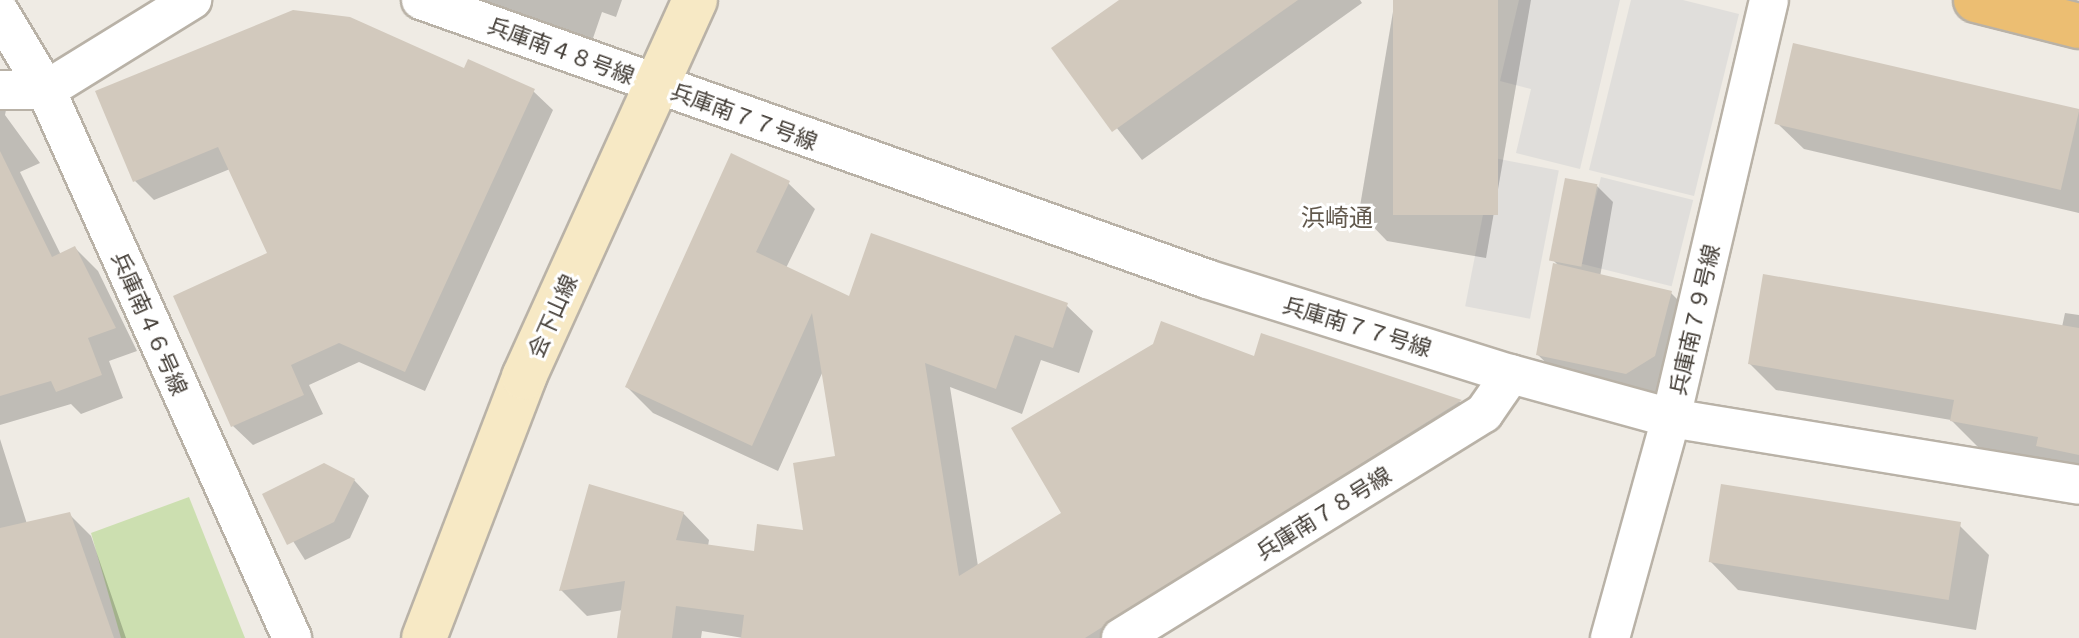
<!DOCTYPE html>
<meta charset="utf-8">
<style>
body{margin:0}
#map{position:relative;width:2079px;height:638px;overflow:hidden;background:#efebe4;font-family:"Golos Text","Noto Sans JP",sans-serif}
div>[style]{position:absolute}
.green>*{inset:0;background:#ccdfb0}
.parking>*{inset:0;background:#e0dedb;transform-origin:0 0}
.shadow>*{inset:0;background:#0003}
.building>*{inset:0;background:#d2c9bd;transform-origin:0 0}
.roads{filter:drop-shadow(2px 0 #b9b2a7) drop-shadow(-2px 0 #b9b2a7) drop-shadow(0 2px #b9b2a7) drop-shadow(0 -2px #b9b2a7)}
.street>*{height:38px;margin:-19px;padding:0 19px;transform-origin:19px;border-radius:19px;background:#fff}
.secondary>*{height:44px;margin:-22px;padding:0 22px;transform-origin:22px;border-radius:22px;background:#f7e9c5}
.highway>*{height:44px;margin:-22px;padding:0 22px;transform-origin:22px;border-radius:22px;background:#ecbe72}
span{translate:-50% -50%;white-space:nowrap;text-align:center;line-height:1.15;-webkit-text-stroke:6px #fff;paint-order:stroke}
.street-label{font-size:22px;color:#413b34}
.neighbourhood-label{font-size:24px;color:#62594d}
</style>
<div id="map">
<div class="green">
<div style="clip-path:polygon(189px 497px,245px 638px,121px 638px,91px 533px)"></div>
</div>
<div class="parking">
<div style="clip-path:polygon(1519px 0,1620px 0,1580px 169px,1516px 153px,1531px 89px,1500px 81px)"></div>
<div style="clip-path:polygon(1631px 0,1683px 0,1739px 14px,1694px 196px,1589px 170px)"></div>
<div style="left:1494px;top:158px;width:66px;height:151px;rotate:11deg"></div>
<div style="left:1601px;top:177px;width:95px;height:89px;rotate:14deg"></div>
</div>
<div class="shadow">
<div style="clip-path:polygon(470px 0,622px 0,616px 17px,602px 12px,591px 44px)"></div>
<div style="clip-path:polygon(1122px 0,1360px 0,1362px 3px,1142px 160px,1054px 48px)"></div>
<div style="clip-path:polygon(1395px 0,1531px 0,1486px 258px,1387px 241px,1359px 212px)"></div>
<div style="clip-path:polygon(465px 71px,533px 91px,553px 110px,425px 391px,359px 362px,309px 385px,323px 414px,253px 445px,233px 426px,270px 254px,230px 169px,154px 200px,135px 181px,98px 92px)"></div>
<div style="clip-path:polygon(0 81px,9px 95px,5px 115px,40px 163px,20px 172px,61px 255px,75px 248px,98px 271px,137px 351px,109px 361px,123px 398px,81px 414px,71px 404px,0 425px)"></div>
<div style="clip-path:polygon(2079px 111px,2079px 213px,1804px 149px,1777px 123px)"></div>
<div style="clip-path:polygon(788px 183px,815px 209px,786px 268px,850px 299px,1066px 305px,1093px 331px,1079px 373px,1041px 360px,1022px 414px,950px 387px,978px 566px,1064px 514px,1255px 358px,1263px 336px,1461px 402px,1487px 427px,1150px 638px,743px 638px,702px 631px,701px 638px,619px 638px,623px 610px,587px 616px,561px 590px,683px 513px,709px 540px,708px 546px,755px 553px,806px 533px,837px 458px,823px 371px,778px 471px,653px 413px,627px 387px)"></div>
<div style="clip-path:polygon(1596px 185px,1613px 202px,1600px 277px,1671px 293px,1693px 315px,1676px 378px,1649px 396px,1561px 377px,1538px 355px,1560px 267px,1553px 260px)"></div>
<div style="clip-path:polygon(2065px 313px,2079px 315px,2079px 471px,1978px 447px,1951px 420px,1776px 390px,1750px 364px,2062px 327px)"></div>
<div style="clip-path:polygon(0 439px,27px 524px,69px 514px,91px 536px,126px 638px,0 638px)"></div>
<div style="clip-path:polygon(354px 480px,369px 496px,350px 538px,305px 560px,264px 495px)"></div>
<div style="clip-path:polygon(1960px 526px,1989px 555px,1976px 630px,1738px 590px,1710px 561px)"></div>
</div>
<div class="building">
<div style="clip-path:polygon(1119px 0,1298px 0,1112px 132px,1051px 48px)"></div>
<div style="left:1393px;top:0;width:105px;height:215px"></div>
<div style="clip-path:polygon(293px 10px,350px 17px,464px 68px,468px 59px,535px 89px,405px 372px,339px 343px,291px 365px,304px 395px,231px 427px,173px 296px,267px 253px,218px 147px,133px 182px,95px 91px)"></div>
<div style="left:1793px;top:43px;width:294px;height:83px;rotate:13deg"></div>
<div style="clip-path:polygon(0 151px,52px 257px,75px 246px,116px 328px,88px 338px,102px 375px,56px 392px,51px 381px,0 396px)"></div>
<div style="clip-path:polygon(731px 153px,790px 181px,756px 252px,849px 296px,871px 233px,1068px 303px,1053px 348px,1015px 335px,996px 389px,925px 363px,959px 576px,1061px 513px,1011px 428px,1153px 344px,1161px 321px,1254px 356px,1261px 333px,1462px 400px,1085px 638px,741px 638px,744px 615px,676px 606px,672px 638px,617px 638px,625px 581px,559px 591px,589px 484px,684px 512px,676px 540px,754px 551px,757px 524px,803px 530px,793px 463px,835px 456px,812px 313px,752px 446px,625px 387px)"></div>
<div style="left:1565px;top:178px;width:33px;height:84px;rotate:11deg"></div>
<div style="clip-path:polygon(1553px 263px,1672px 291px,1655px 356px,1626px 374px,1536px 355px)"></div>
<div style="clip-path:polygon(1763px 274px,2079px 328px,2079px 455px,2036px 446px,2038px 437px,1950px 421px,1954px 400px,1748px 364px)"></div>
<div style="clip-path:polygon(324px 463px,355px 479px,334px 522px,287px 545px,262px 494px)"></div>
<div style="left:1721px;top:484px;width:243px;height:79px;rotate:9deg"></div>
<div style="clip-path:polygon(70px 512px,114px 638px,0 638px,0 528px)"></div>
</div>
<div class="roads">
<div class="street">
<div style="left:421px;top:0;width:834px;rotate:19.54deg"></div>
<div style="left:1207px;top:279px;width:318px;rotate:17.4deg"></div>
<div style="left:1511px;top:374px;width:166px;rotate:15.4deg"></div>
<div style="left:1671px;top:418px;width:413px;rotate:9.3deg"></div>
<div style="left:0;top:13px;width:90px;rotate:59.1deg"></div>
<div style="left:46px;top:90px;width:601px;rotate:65.82deg"></div>
<div style="left:0;top:90px;width:46px"></div>
<div style="left:46px;top:90px;width:172px;rotate:-31.7deg"></div>
<div style="left:1121px;top:638px;width:427px;rotate:-31.8deg"></div>
<div style="left:1484px;top:413px;width:47px;rotate:-55.3deg"></div>
<div style="left:1610px;top:638px;width:228px;rotate:-74.5deg"></div>
<div style="left:1671px;top:418px;width:429px;rotate:-76.8deg"></div>
</div>
<div class="secondary">
<div style="left:424px;top:638px;width:280px;rotate:-69deg"></div>
<div style="left:524px;top:377px;width:414px;rotate:-65.6deg"></div>
</div>
<div class="highway">
<div style="left:1976px;top:0;width:106px;rotate:14.2deg"></div>
</div>
</div>
<div class="street-label">
<span style="left:561px;top:50px;rotate:20deg">兵庫南４８号線</span>
<span style="left:744px;top:116px;rotate:20deg">兵庫南７７号線</span>
<span style="left:552px;top:316px;rotate:-66deg">会下山線</span>
<span style="left:1694px;top:320px;rotate:-77deg">兵庫南７９号線</span>
<span style="left:150px;top:323px;rotate:66deg">兵庫南４６号線</span>
<span style="left:1357px;top:326px;rotate:17deg">兵庫南７７号線</span>
<span style="left:1323px;top:513px;rotate:-32deg">兵庫南７８号線</span>
</div>
<div class="neighbourhood-label">
<span style="left:1337px;top:217px">浜崎通</span>
</div>
</div>
